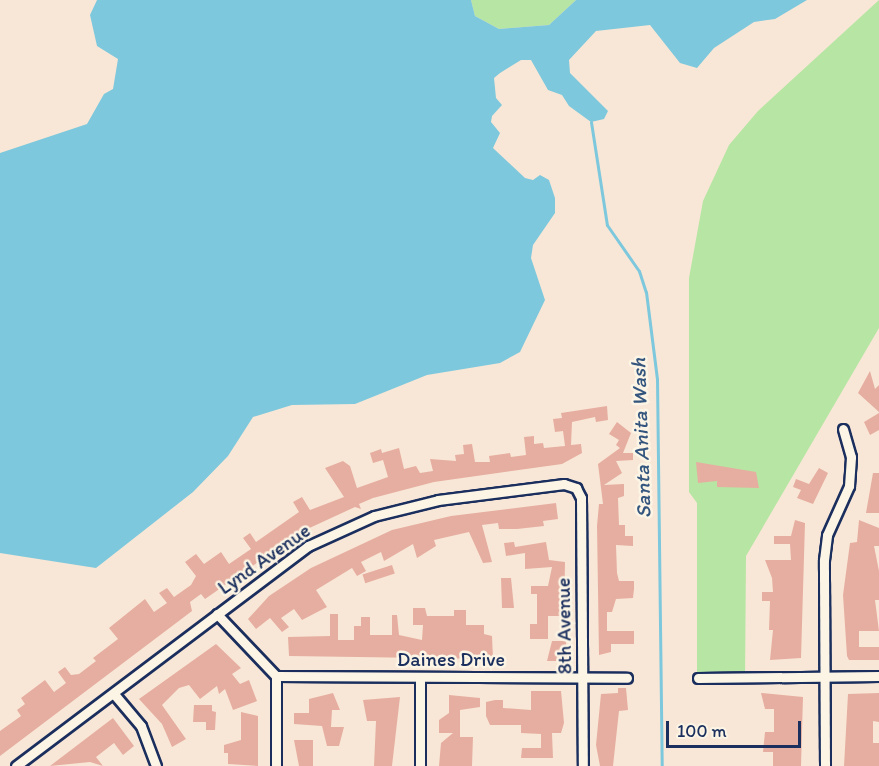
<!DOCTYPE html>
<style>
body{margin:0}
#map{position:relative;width:879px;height:766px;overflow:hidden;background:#f8e7d7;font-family:Itim,sans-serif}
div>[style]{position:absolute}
.green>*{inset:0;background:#b7e5a3}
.water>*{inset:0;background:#7dc8dc}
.stream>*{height:3px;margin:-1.5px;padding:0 1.5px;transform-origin:1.5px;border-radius:1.5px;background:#7dc8dc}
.building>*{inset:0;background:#e6aea0;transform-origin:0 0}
.roads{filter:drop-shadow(2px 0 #1b2f5e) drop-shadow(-2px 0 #1b2f5e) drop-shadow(0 2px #1b2f5e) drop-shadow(0 -2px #1b2f5e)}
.minor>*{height:9px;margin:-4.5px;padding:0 4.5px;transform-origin:4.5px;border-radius:4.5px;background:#fcf5e5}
span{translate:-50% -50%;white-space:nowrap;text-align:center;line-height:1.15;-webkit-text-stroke:5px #fcf5e5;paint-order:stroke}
.street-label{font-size:20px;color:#1b2f5e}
.water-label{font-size:21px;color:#34557e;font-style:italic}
.scale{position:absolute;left:666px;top:721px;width:135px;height:27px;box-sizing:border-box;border:3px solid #1b2f5e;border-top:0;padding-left:8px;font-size:18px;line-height:21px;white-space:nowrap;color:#1b2f5e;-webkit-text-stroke:4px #fcf5e5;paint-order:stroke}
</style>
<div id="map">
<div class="green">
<div style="clip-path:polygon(471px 0,576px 0,549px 25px,499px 29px,475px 16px)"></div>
<div style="clip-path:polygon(879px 0,879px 328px,746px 556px,745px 683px,697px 683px,697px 503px,689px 492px,689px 278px,703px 201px,729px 145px,758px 111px)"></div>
</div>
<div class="water">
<div style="clip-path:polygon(97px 0,471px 0,475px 16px,499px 29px,549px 25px,576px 0,807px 0,775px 19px,754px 22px,714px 48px,697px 68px,680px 63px,650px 25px,596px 31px,569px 60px,570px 73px,608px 111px,604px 119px,591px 122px,569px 106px,562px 95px,548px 90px,531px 60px,521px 60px,500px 73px,494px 78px,496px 98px,502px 105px,492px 116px,491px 122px,500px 133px,493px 148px,525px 178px,533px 180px,540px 175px,549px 180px,555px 198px,555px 213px,533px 245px,531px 258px,545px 300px,520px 352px,500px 363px,427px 375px,355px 404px,292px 405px,253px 417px,228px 456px,193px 492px,96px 568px,0 553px,0 153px,87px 124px,104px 94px,113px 89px,118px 59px,97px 46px,90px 15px)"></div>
</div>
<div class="stream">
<div style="left:591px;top:122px;width:104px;rotate:81.2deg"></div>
<div style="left:607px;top:225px;width:56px;rotate:55.2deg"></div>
<div style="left:639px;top:271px;width:22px;rotate:72deg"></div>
<div style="left:646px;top:292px;width:88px;rotate:82.8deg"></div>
<div style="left:657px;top:379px;width:387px;rotate:89.3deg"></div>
</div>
<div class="building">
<div style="clip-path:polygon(870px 371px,875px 389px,879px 385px,879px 412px,858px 393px)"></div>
<div style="clip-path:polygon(607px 406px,608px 420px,596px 422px,595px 417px,572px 422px,571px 445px,581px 444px,582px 453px,562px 464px,434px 482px,373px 498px,359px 504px,361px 509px,355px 507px,303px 531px,205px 599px,201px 594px,190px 602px,192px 611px,0 756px,0 731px,21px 716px,17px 710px,25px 704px,21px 698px,45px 680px,54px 692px,66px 683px,58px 672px,65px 667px,71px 675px,79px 674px,96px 661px,93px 658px,118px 639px,109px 628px,145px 599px,154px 612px,167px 603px,159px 593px,167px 588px,174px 597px,191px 585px,196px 576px,185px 562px,196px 554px,204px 564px,221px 552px,229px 564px,251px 549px,243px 538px,250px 533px,256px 542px,299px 512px,293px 502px,302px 497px,310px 510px,344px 497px,325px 468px,343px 461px,350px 466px,357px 488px,388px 477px,383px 460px,373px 463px,370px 453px,381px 449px,382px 453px,399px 448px,404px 469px,416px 466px,420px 473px,433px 471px,430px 459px,456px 461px,455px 455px,464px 454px,463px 445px,472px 444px,475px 462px,490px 462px,489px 456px,510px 453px,511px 457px,526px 455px,524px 437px,534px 436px,534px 444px,543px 443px,544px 448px,565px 446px,563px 431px,555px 432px,553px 419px,562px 418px,561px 413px)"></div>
<div style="clip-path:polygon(879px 413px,879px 430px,870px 435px,864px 422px)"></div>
<div style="clip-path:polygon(617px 422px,631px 433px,623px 453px,633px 453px,633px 460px,616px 461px,622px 473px,604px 485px,624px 484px,624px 496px,618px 498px,619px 525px,625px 525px,625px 536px,633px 536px,633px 546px,616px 545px,617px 573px,619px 581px,634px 581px,634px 589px,633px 598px,616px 599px,612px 612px,607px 612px,607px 631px,634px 631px,634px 644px,611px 644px,611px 652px,599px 655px,597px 526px,599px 504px,603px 504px,598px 464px,620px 448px,616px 445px,619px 440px,609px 434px)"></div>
<div style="clip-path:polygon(696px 462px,756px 472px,759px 488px,717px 487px,717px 481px,698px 483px)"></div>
<div style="clip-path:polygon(819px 468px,828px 473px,813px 504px,797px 498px,801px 490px,793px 487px,796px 479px,809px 484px)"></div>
<div style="clip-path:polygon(873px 473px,879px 473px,879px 513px,866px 513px)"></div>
<div style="clip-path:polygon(556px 503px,558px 519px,543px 521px,544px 526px,517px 529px,499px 529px,498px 523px,482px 525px,492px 562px,483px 563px,469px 532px,434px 540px,436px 546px,417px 558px,413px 544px,384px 561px,381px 552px,361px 562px,366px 571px,357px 576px,352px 568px,316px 590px,327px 607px,302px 620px,294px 609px,281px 618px,289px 627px,282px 632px,270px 618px,256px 629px,248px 619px,269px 596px,311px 568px,392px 530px,451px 516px)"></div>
<div style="clip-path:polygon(795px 520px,805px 523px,801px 658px,770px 660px,773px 630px,769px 630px,770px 601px,762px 601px,762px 592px,773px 592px,772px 578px,765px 560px,791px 560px,790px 544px,774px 544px,774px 536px,791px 536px)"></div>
<div style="clip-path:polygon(859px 520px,879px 528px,879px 546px,874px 546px,879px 571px,879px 600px,875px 600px,879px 631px,859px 631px,859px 647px,879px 647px,879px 660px,849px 660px,847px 656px,843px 595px,850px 543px,857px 542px)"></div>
<div style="clip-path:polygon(514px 542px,515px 547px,546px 542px,549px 560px,565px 562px,564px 616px,548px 616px,548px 639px,530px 639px,530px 624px,537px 624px,537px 594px,531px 594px,531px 586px,548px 586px,552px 567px,525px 569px,525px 553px,506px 556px,504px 543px)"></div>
<div style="left:392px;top:565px;width:9px;height:31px;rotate:72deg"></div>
<div style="clip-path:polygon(501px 578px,511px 578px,514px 608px,502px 608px)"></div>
<div style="clip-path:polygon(413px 608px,425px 608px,427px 616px,454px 616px,454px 610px,466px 610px,466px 625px,484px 625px,484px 634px,492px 636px,493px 659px,289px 656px,288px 637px,330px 636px,330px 614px,338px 614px,338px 640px,354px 640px,354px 626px,361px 626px,361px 617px,370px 617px,370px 635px,392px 635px,392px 615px,397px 615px,399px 635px,422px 640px,423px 625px,413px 625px)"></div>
<div style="clip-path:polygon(552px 641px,566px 641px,567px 661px,547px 661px)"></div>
<div style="clip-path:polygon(216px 644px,241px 668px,232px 674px,240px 684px,249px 680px,257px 701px,233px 710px,225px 689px,219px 694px,217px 686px,200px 699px,189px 685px,179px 688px,162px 705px,186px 739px,172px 747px,162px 724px,139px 699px)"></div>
<div style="clip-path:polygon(618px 688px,626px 688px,628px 710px,619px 711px,613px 766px,600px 766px,596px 745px,601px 694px,618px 693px)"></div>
<div style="clip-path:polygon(531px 691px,561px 691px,564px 723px,561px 733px,552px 733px,553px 758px,521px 758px,522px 748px,541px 748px,541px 734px,521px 733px,521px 725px,490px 725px,486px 716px,486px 702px,495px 700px,503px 700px,503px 708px,531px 710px)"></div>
<div style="clip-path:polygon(333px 693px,340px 710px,332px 710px,331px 727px,344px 727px,339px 746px,327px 746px,322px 726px,294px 724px,294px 713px,309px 713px,309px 699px)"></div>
<div style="clip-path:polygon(761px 693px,803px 697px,801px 766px,773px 766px,773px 752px,763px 752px,765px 732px,774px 732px,774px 709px,765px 709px)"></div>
<div style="clip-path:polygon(879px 693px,879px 722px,873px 721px,873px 743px,879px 743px,879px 766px,844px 766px,848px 694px)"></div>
<div style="clip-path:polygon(449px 695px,480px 698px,480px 707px,460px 710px,460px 737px,473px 737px,472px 766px,439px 766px,441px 743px,453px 733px,439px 733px,439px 720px,449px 713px)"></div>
<div style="clip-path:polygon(400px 697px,392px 766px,374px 766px,376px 721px,367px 721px,363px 700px)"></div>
<div style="clip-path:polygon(194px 705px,212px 705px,212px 711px,216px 712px,215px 730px,206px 730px,206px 722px,193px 722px)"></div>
<div style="clip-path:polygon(241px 712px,258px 716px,258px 766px,228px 764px,228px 753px,224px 753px,224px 745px,241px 740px)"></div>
<div style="clip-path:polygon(113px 718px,134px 746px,123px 755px,114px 743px,96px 757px,103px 766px,90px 762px,50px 766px)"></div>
<div style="clip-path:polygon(294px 740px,313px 740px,313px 766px,299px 766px)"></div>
</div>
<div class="roads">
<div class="minor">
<div style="left:217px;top:614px;width:86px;rotate:46.4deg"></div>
<div style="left:276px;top:676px;width:90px;rotate:90deg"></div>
<div style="left:276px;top:676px;width:351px;rotate:0.3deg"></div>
<div style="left:420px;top:677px;width:89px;rotate:90deg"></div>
<div style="left:698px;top:678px;width:181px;rotate:-0.6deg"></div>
<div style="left:114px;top:694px;width:42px;rotate:49.8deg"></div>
<div style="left:141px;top:726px;width:43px;rotate:69.4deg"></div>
<div style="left:16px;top:766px;width:366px;rotate:-37deg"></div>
<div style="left:308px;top:546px;width:72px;rotate:-24.4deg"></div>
<div style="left:374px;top:516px;width:66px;rotate:-14deg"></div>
<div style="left:438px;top:500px;width:127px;rotate:-7.2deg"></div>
<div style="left:564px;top:484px;width:13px;rotate:18deg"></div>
<div style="left:576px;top:488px;width:11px;rotate:63deg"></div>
<div style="left:581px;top:498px;width:268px;rotate:89.6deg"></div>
<div style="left:825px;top:766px;width:206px;rotate:-90.3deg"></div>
<div style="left:824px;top:560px;width:25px;rotate:-83deg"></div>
<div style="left:827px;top:535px;width:54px;rotate:-65.8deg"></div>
<div style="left:849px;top:486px;width:29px;rotate:-86deg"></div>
<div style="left:851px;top:457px;width:29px;rotate:-106deg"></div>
</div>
</div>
<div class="street-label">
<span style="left:264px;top:559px;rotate:-35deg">Lynd Avenue</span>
<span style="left:564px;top:626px;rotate:-91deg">8th Avenue</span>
<span style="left:451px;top:659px">Daines Drive</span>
</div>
<div class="water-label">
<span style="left:641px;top:438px;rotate:-92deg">Santa Anita Wash</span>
</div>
<div class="scale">100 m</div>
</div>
